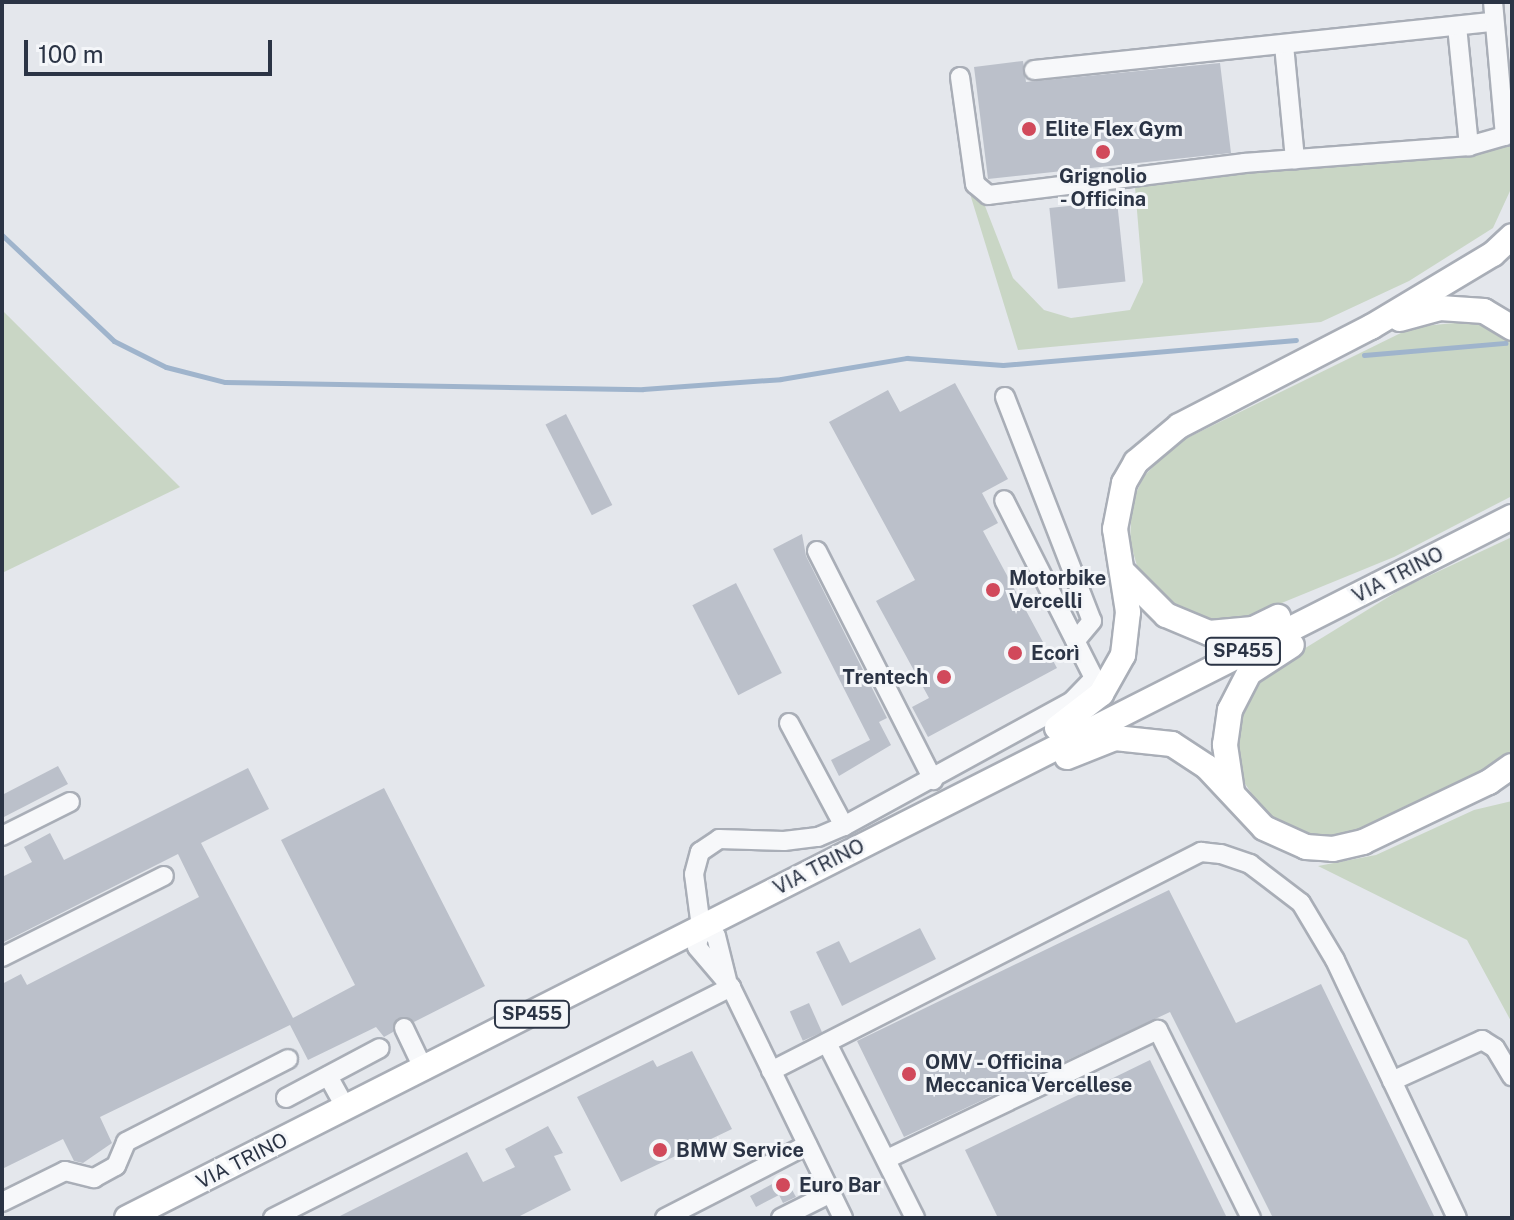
<!DOCTYPE html>
<meta charset="utf-8">
<style>
body{margin:0}
#map{position:relative;width:1514px;height:1220px;overflow:hidden;background:#e4e7ec;font-family:"Public Sans",sans-serif}
div>[style]{position:absolute}
.green>*{inset:0;background:#c9d6c5}
.stream>*{height:5px;margin:-2.5px;padding:0 2.5px;transform-origin:2.5px;border-radius:2.5px;background:#9fb4cc}
.building>*{inset:0;background:#bbc0ca;transform-origin:0 0}
.roads{filter:drop-shadow(2px 0 #a9aeb7) drop-shadow(-2px 0 #a9aeb7) drop-shadow(0 2px #a9aeb7) drop-shadow(0 -2px #a9aeb7)}
.minor>*{height:18px;margin:-9px;padding:0 9px;transform-origin:9px;border-radius:9px;background:#f7f8fa}
.major>*{height:24px;margin:-12px;padding:0 12px;transform-origin:12px;border-radius:12px;background:#fff}
.dots>*{width:22px;height:22px;translate:-50% -50%;box-sizing:border-box;border:4px solid #f4f6f9;border-radius:50%}
span{translate:-50% -50%;white-space:nowrap;text-align:center;line-height:1.15;-webkit-text-stroke:6px #f4f6f9;paint-order:stroke}
.shield-label span{padding:2px 6px;background:#f4f6f9;border:2px solid;border-radius:6px;-webkit-text-stroke-width:0}
.shield-label{font-size:18px;color:#2b3445;font-weight:700}
.poi-label{font-size:20px;color:#2b3445;font-weight:700}
.left{translate:0 -50%;text-align:left}
.right{translate:-100% -50%;text-align:right}
.street-label{font-size:20px;color:#2b3445}
.frame{position:absolute;inset:0;border:4px solid #2b3445;pointer-events:none}
.scale{position:absolute;left:24px;top:40px;width:248px;height:36px;box-sizing:border-box;border:4px solid #2b3445;border-top:0;padding-left:10px;font-size:24px;line-height:28px;white-space:nowrap;color:#2b3445;-webkit-text-stroke:6px #f4f6f9;paint-order:stroke}
</style>
<div id="map">
<div class="green">
<div style="clip-path:polygon(1512px 141px,1510px 191px,1493px 228px,1409px 281px,1321px 322px,1018px 350px,967px 184px,985px 206px,1013px 278px,1044px 310px,1071px 318px,1130px 310px,1143px 282px,1135px 187px,1284px 165px,1287px 170px,1299px 170px,1461px 153px)"></div>
<div style="clip-path:polygon(2px 310px,180px 487px,2px 573px)"></div>
<div style="clip-path:polygon(1465px 322px,1491px 325px,1512px 341px,1512px 496px,1394px 557px,1238px 621px,1203px 621px,1177px 609px,1151px 587px,1137px 566px,1130px 541px,1132px 502px,1144px 476px,1175px 444px,1413px 327px)"></div>
<div style="clip-path:polygon(1512px 537px,1512px 757px,1347px 835px,1310px 835px,1267px 816px,1237px 772px,1232px 737px,1247px 698px,1268px 671px,1403px 588px)"></div>
<div style="clip-path:polygon(1512px 801px,1512px 1023px,1467px 940px,1318px 866px,1376px 855px,1474px 810px)"></div>
</div>
<div class="stream">
<div style="left:2px;top:235px;width:154px;rotate:43.4deg"></div>
<div style="left:114px;top:341px;width:58px;rotate:26.6deg"></div>
<div style="left:166px;top:367px;width:61px;rotate:14.3deg"></div>
<div style="left:225px;top:382px;width:418px;rotate:1deg"></div>
<div style="left:643px;top:389px;width:138px;rotate:-4.1deg"></div>
<div style="left:781px;top:379px;width:128px;rotate:-9.5deg"></div>
<div style="left:907px;top:358px;width:96px;rotate:4.2deg"></div>
<div style="left:1003px;top:365px;width:294px;rotate:-4.9deg"></div>
<div style="left:1364px;top:355px;width:142px;rotate:-4.9deg"></div>
</div>
<div class="building">
<div style="clip-path:polygon(1023px 61px,1026px 82px,1220px 63px,1231px 153px,988px 179px,974px 67px)"></div>
<div style="left:1117px;top:201px;width:81px;height:68px;rotate:84deg"></div>
<div style="clip-path:polygon(955px 383px,1008px 479px,982px 493px,998px 523px,983px 531px,1057px 668px,928px 737px,912px 707px,929px 698px,876px 601px,915px 580px,829px 422px,888px 390px,900px 412px)"></div>
<div style="left:566px;top:414px;width:102px;height:23px;rotate:63deg"></div>
<div style="clip-path:polygon(802px 534px,806px 556px,887px 718px,879px 722px,891px 745px,839px 776px,831px 760px,870px 740px,773px 549px)"></div>
<div style="left:736px;top:583px;width:101px;height:49px;rotate:63deg"></div>
<div style="clip-path:polygon(58px 766px,68px 784px,2px 818px,2px 795px)"></div>
<div style="clip-path:polygon(248px 768px,269px 809px,201px 843px,293px 1018px,355px 985px,281px 840px,384px 788px,485px 986px,414px 1022px,398px 1018px,393px 1032px,384px 1037px,376px 1027px,308px 1060px,290px 1025px,100px 1117px,112px 1143px,83px 1163px,74px 1161px,63px 1139px,2px 1169px,2px 984px,21px 974px,27px 985px,199px 897px,178px 854px,2px 943px,2px 877px,32px 862px,24px 847px,50px 833px,64px 860px)"></div>
<div style="clip-path:polygon(1169px 890px,1236px 1023px,1321px 984px,1435px 1218px,1273px 1218px,1170px 1012px,904px 1137px,857px 1041px)"></div>
<div style="clip-path:polygon(920px 928px,936px 959px,842px 1006px,816px 952px,839px 941px,850px 963px)"></div>
<div style="left:809px;top:1003px;width:32px;height:21px;rotate:66deg"></div>
<div style="clip-path:polygon(692px 1051px,732px 1129px,621px 1182px,577px 1097px,653px 1060px,657px 1067px)"></div>
<div style="clip-path:polygon(1150px 1060px,1227px 1218px,998px 1218px,965px 1150px)"></div>
<div style="clip-path:polygon(548px 1126px,563px 1153px,554px 1156px,571px 1190px,516px 1218px,336px 1218px,467px 1152px,483px 1182px,515px 1167px,505px 1149px)"></div>
<div style="clip-path:polygon(785px 1177px,796px 1197px,783px 1203px,779px 1195px,756px 1207px,750px 1196px)"></div>
</div>
<div class="roads">
<div class="minor">
<div style="left:1457px;top:26px;width:121px;rotate:84.3deg"></div>
<div style="left:1284px;top:45px;width:115px;rotate:84.5deg"></div>
<div style="left:1034px;top:70px;width:462px;rotate:-6deg"></div>
<div style="left:960px;top:77px;width:108px;rotate:82deg"></div>
<div style="left:975px;top:184px;width:17px;rotate:40deg"></div>
<div style="left:988px;top:195px;width:258px;rotate:-7.1deg"></div>
<div style="left:1244px;top:163px;width:226px;rotate:-4.3deg"></div>
<div style="left:1469px;top:146px;width:37px;rotate:-16deg"></div>
<div style="left:1505px;top:136px;width:135px;rotate:-95.1deg"></div>
<div style="left:1005px;top:397px;width:240px;rotate:68.8deg"></div>
<div style="left:1092px;top:621px;width:26px;rotate:130deg"></div>
<div style="left:817px;top:551px;width:257px;rotate:63.1deg"></div>
<div style="left:789px;top:723px;width:117px;rotate:61.9deg"></div>
<div style="left:2px;top:836px;width:76px;rotate:-26.6deg"></div>
<div style="left:701px;top:927px;width:17px;rotate:31deg"></div>
<div style="left:716px;top:936px;width:45px;rotate:76deg"></div>
<div style="left:2px;top:957px;width:181px;rotate:-26.6deg"></div>
<div style="left:404px;top:1028px;width:47px;rotate:64.5deg"></div>
<div style="left:827px;top:1043px;width:196px;rotate:63.3deg"></div>
<div style="left:771px;top:1071px;width:483px;rotate:-27deg"></div>
<div style="left:1201px;top:852px;width:20px;rotate:6deg"></div>
<div style="left:1221px;top:854px;width:31px;rotate:19deg"></div>
<div style="left:1250px;top:864px;width:64px;rotate:37.4deg"></div>
<div style="left:1301px;top:903px;width:66px;rotate:59.2deg"></div>
<div style="left:1335px;top:960px;width:285px;rotate:64.7deg"></div>
<div style="left:328px;top:1076px;width:37px;rotate:61deg"></div>
<div style="left:1392px;top:1081px;width:99px;rotate:-24.5deg"></div>
<div style="left:1482px;top:1040px;width:15px;rotate:32deg"></div>
<div style="left:1495px;top:1048px;width:33px;rotate:59deg"></div>
<div style="left:286px;top:1098px;width:106px;rotate:-28deg"></div>
<div style="left:887px;top:1159px;width:300px;rotate:-25.5deg"></div>
<div style="left:1158px;top:1030px;width:210px;rotate:63.7deg"></div>
<div style="left:2px;top:1202px;width:70px;rotate:-26.2deg"></div>
<div style="left:65px;top:1171px;width:30px;rotate:14deg"></div>
<div style="left:94px;top:1178px;width:25px;rotate:-29deg"></div>
<div style="left:116px;top:1166px;width:26px;rotate:-67deg"></div>
<div style="left:126px;top:1142px;width:182px;rotate:-27.1deg"></div>
<div style="left:273px;top:1218px;width:513px;rotate:-26.76deg"></div>
<div style="left:665px;top:1218px;width:160px;rotate:-27.2deg"></div>
<div style="left:781px;top:1218px;width:56px;rotate:-26.6deg"></div>
<div style="left:843px;top:1218px;width:257px;rotate:-115.9deg"></div>
<div style="left:731px;top:987px;width:52px;rotate:-130.4deg"></div>
<div style="left:697px;top:947px;width:20px;rotate:-79deg"></div>
<div style="left:701px;top:927px;width:53px;rotate:-97.5deg"></div>
<div style="left:694px;top:874px;width:23px;rotate:-75deg"></div>
<div style="left:700px;top:852px;width:23px;rotate:-34deg"></div>
<div style="left:719px;top:839px;width:65px;rotate:1.8deg"></div>
<div style="left:784px;top:841px;width:34px;rotate:-7deg"></div>
<div style="left:818px;top:837px;width:28px;rotate:-23deg"></div>
<div style="left:844px;top:826px;width:260px;rotate:-28.7deg"></div>
<div style="left:1072px;top:701px;width:32px;rotate:-46deg"></div>
<div style="left:1094px;top:678px;width:199px;rotate:-116.8deg"></div>
</div>
<div class="major">
<div style="left:1400px;top:319px;width:41px;rotate:-15.4deg"></div>
<div style="left:1440px;top:308px;width:44px;rotate:3.9deg"></div>
<div style="left:1484px;top:311px;width:33px;rotate:31deg"></div>
<div style="left:1125px;top:574px;width:58px;rotate:45deg"></div>
<div style="left:1166px;top:615px;width:47px;rotate:22.7deg"></div>
<div style="left:1209px;top:633px;width:44px;rotate:-5.2deg"></div>
<div style="left:1253px;top:629px;width:28px;rotate:-26deg"></div>
<div style="left:1057px;top:728px;width:56px;rotate:-37.7deg"></div>
<div style="left:1101px;top:694px;width:45px;rotate:-60.6deg"></div>
<div style="left:1123px;top:655px;width:43px;rotate:-83.4deg"></div>
<div style="left:1128px;top:612px;width:84px;rotate:-98.9deg"></div>
<div style="left:1115px;top:529px;width:47px;rotate:-78.9deg"></div>
<div style="left:1124px;top:483px;width:24px;rotate:-60deg"></div>
<div style="left:1136px;top:462px;width:56px;rotate:-39.9deg"></div>
<div style="left:1179px;top:426px;width:216px;rotate:-27.3deg"></div>
<div style="left:1371px;top:327px;width:142px;rotate:-30.9deg"></div>
<div style="left:1493px;top:254px;width:26px;rotate:-43deg"></div>
<div style="left:1067px;top:757px;width:52px;rotate:-21.6deg"></div>
<div style="left:1115px;top:738px;width:57px;rotate:6deg"></div>
<div style="left:1172px;top:744px;width:42px;rotate:33.3deg"></div>
<div style="left:1207px;top:767px;width:83px;rotate:46.9deg"></div>
<div style="left:1264px;top:828px;width:46px;rotate:24.3deg"></div>
<div style="left:1306px;top:847px;width:27px;rotate:4deg"></div>
<div style="left:1333px;top:849px;width:31px;rotate:-13deg"></div>
<div style="left:1363px;top:842px;width:140px;rotate:-25.5deg"></div>
<div style="left:1489px;top:782px;width:28px;rotate:-35deg"></div>
<div style="left:1232px;top:792px;width:48px;rotate:-98.5deg"></div>
<div style="left:1225px;top:745px;width:35px;rotate:-82deg"></div>
<div style="left:1230px;top:710px;width:42px;rotate:-62.8deg"></div>
<div style="left:1249px;top:673px;width:51px;rotate:-33.1deg"></div>
<div style="left:127px;top:1218px;width:1552px;rotate:-26.85deg"></div>
</div>
</div>
<div class="dots">
<div style="left:1029px;top:129px;background:#d1495b"></div>
<div style="left:1103px;top:152px;background:#d1495b"></div>
<div style="left:993px;top:590px;background:#d1495b"></div>
<div style="left:1015px;top:653px;background:#d1495b"></div>
<div style="left:944px;top:677px;background:#d1495b"></div>
<div style="left:909px;top:1074px;background:#d1495b"></div>
<div style="left:660px;top:1150px;background:#d1495b"></div>
<div style="left:783px;top:1185px;background:#d1495b"></div>
</div>
<div class="shield-label">
<span style="left:1243px;top:651px">SP455</span>
<span style="left:532px;top:1014px">SP455</span>
</div>
<div class="poi-label">
<span class="left" style="left:1045px;top:129px">Elite Flex Gym</span>
<span style="left:1103px;top:188px">Grignolio<br>- Officina</span>
<span class="left" style="left:1009px;top:590px">Motorbike<br>Vercelli</span>
<span class="left" style="left:1031px;top:653px">Ecorì</span>
<span class="right" style="left:928px;top:677px">Trentech</span>
<span class="left" style="left:925px;top:1074px">OMV - Officina<br>Meccanica Vercellese</span>
<span class="left" style="left:676px;top:1150px">BMW Service</span>
<span class="left" style="left:799px;top:1185px">Euro Bar</span>
</div>
<div class="street-label">
<span style="left:1398px;top:575px;rotate:-27deg">VIA TRINO</span>
<span style="left:819px;top:867px;rotate:-27deg">VIA TRINO</span>
<span style="left:242px;top:1161px;rotate:-27deg">VIA TRINO</span>
</div>
<div class="frame"></div>
<div class="scale">100 m</div>
</div>
